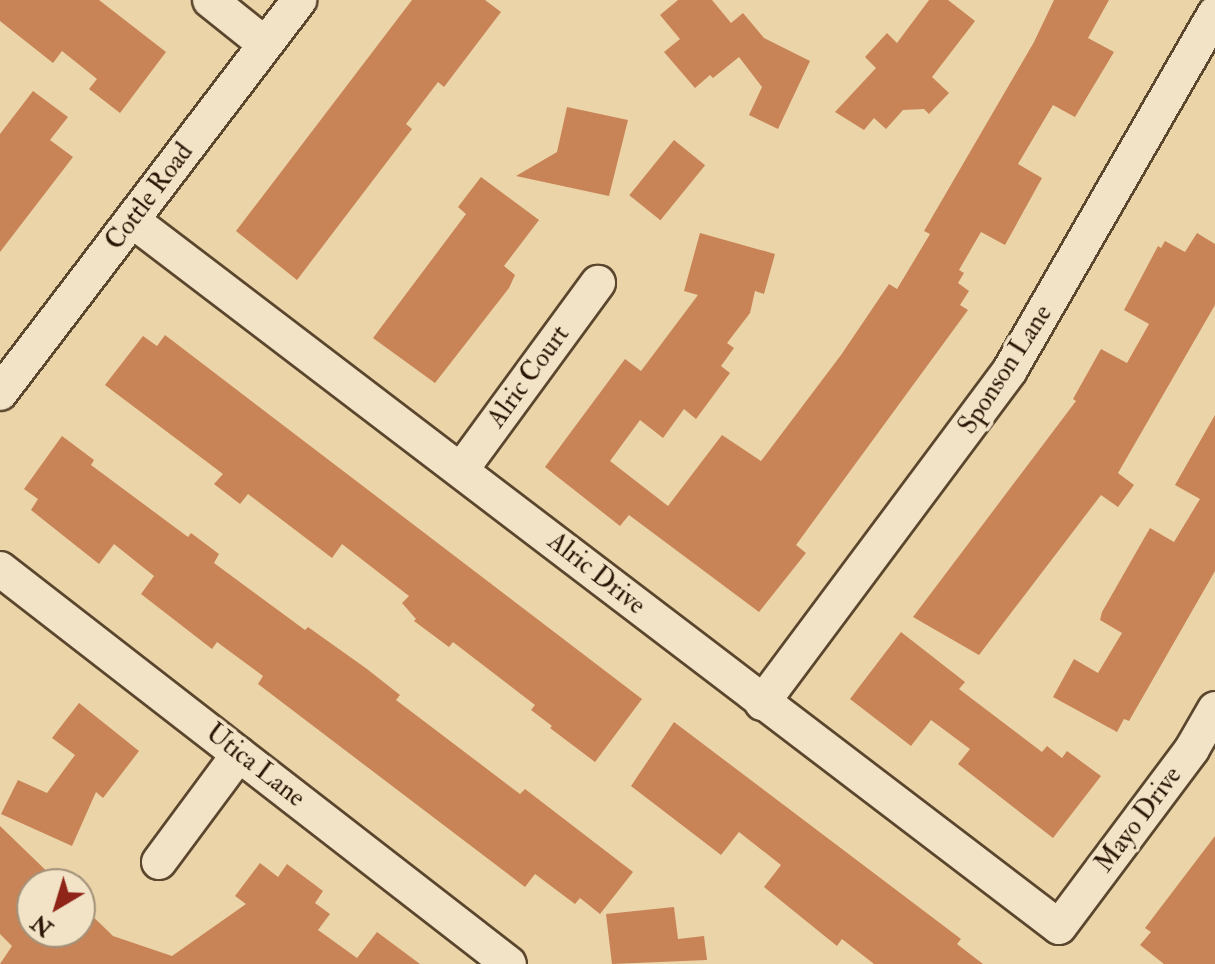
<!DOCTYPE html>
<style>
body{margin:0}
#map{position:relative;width:1215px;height:964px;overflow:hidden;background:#ebd4a8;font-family:"IM FELL Double Pica",serif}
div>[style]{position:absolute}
.building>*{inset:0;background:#c88457;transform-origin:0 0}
.roads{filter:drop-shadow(2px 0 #5b462e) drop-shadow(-2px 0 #5b462e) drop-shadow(0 2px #5b462e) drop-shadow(0 -2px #5b462e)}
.minor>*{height:34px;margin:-17px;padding:0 17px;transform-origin:17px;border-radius:17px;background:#f2e3c6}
span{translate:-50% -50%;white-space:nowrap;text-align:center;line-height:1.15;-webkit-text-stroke:7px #f2e3c6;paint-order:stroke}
.street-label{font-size:26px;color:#2b1606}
.north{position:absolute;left:16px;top:868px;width:80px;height:80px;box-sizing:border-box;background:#f2e3c6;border:2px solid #a29179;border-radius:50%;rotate:218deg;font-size:22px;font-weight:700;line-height:32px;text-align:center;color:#2b1606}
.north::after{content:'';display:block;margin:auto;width:28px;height:36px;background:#8f2418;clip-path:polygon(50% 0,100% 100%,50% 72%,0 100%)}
</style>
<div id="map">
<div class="building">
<div style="clip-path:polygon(0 0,99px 0,166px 52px,120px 113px,89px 89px,97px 79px,62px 51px,53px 63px,0 21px)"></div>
<div style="clip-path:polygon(412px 0,485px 0,501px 12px,444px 87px,438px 82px,406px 124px,412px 129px,297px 280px,236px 231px)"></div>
<div style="clip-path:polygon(678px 0,712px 0,731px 23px,743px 13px,764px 38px,810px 61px,778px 129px,749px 115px,762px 87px,739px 57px,713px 78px,710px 75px,695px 88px,664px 52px,680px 39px,660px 15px)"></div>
<div style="clip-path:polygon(929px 0,948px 0,975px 21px,932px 77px,949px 93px,929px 114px,924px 109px,903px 110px,886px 129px,874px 118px,864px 130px,835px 112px,876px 68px,865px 57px,887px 33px,897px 43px)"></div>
<div style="clip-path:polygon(1054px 0,1109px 0,1088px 38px,1114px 52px,1075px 117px,1053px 105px,1018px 164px,1042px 178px,1005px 245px,981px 232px,959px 270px,964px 273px,958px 283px,969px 291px,960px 305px,968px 310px,796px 545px,806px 553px,759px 612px,629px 515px,620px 526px,545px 467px,625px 359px,641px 371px,698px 295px,684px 291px,700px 233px,775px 254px,764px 294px,755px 291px,750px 313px,727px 343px,734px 348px,721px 366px,730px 373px,696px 419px,684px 409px,663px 438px,640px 420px,610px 461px,668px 506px,722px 435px,761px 461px,841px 355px,889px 284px,897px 289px,930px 234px,924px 231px,1034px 42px)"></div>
<div style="clip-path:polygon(33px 91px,68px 117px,50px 140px,73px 157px,0 252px,0 134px)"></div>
<div style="clip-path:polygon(567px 107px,628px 120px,609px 196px,516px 176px,557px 152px)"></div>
<div style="left:674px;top:140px;width:40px;height:71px;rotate:39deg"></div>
<div style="clip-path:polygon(481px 177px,539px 220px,504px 266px,515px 275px,509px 288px,435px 383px,373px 338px,466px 214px,458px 207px)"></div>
<div style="clip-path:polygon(1197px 233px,1215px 244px,1215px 305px,1118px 473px,1134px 485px,1118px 507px,1101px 495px,979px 655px,913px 617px,1076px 401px,1073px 399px,1101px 349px,1127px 363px,1149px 324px,1124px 310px,1158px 246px,1161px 248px,1165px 241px,1185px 252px)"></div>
<div style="clip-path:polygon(165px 335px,642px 699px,595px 762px,550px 728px,552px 726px,531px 710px,535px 705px,453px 642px,449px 647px,414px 621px,416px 619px,402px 603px,409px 596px,342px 544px,332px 558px,248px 494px,240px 504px,214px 484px,223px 474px,105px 385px,143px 336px,157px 346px)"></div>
<div style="clip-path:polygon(1215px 415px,1215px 571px,1129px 721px,1124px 719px,1117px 732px,1053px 697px,1074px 659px,1098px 673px,1122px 633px,1100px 620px,1102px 612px,1150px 528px,1174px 542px,1200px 499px,1175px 485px)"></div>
<div style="clip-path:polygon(62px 436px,94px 460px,91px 465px,188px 537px,191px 533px,219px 554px,214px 563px,305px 630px,308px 627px,367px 669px,400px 695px,396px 700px,520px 794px,525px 789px,633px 872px,600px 914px,580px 898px,575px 904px,535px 874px,525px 887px,258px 684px,263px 676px,217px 642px,212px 649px,141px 594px,154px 576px,114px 544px,99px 564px,31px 510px,38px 499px,24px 489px)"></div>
<div style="clip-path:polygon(901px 632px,965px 682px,959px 689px,1042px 752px,1047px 746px,1062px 758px,1067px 751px,1101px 776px,1053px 838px,958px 764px,970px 749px,931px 720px,911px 746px,850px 699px)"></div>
<div style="clip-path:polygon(79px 703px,139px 751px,103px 798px,96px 792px,72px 846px,1px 814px,18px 780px,47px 793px,75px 755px,52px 738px)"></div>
<div style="clip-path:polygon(674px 722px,961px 939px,957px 944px,983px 964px,874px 964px,842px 939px,837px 946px,764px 887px,781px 865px,739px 832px,721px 855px,631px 786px)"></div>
<div style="clip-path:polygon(0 826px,60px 884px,32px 884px,32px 932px,80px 932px,80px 904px,113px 936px,172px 956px,246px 904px,235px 896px,260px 863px,278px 877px,287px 864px,323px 891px,315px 903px,330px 914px,318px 930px,357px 958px,377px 932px,420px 964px,0 964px,12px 946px,0 934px)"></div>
<div style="clip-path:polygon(1215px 836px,1215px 964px,1164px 964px,1140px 945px,1151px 932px,1145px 928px)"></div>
<div style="clip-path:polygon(674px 907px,678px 939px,704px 936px,707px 960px,612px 964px,606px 914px)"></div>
</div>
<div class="roads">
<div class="minor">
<div style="left:210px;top:0;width:70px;rotate:38.7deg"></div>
<div style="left:133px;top:221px;width:1164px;rotate:37.32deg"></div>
<div style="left:1059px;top:927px;width:222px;rotate:-53.2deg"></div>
<div style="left:1192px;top:749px;width:46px;rotate:-60.1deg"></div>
<div style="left:0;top:393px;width:494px;rotate:-52.7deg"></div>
<div style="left:461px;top:470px;width:232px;rotate:-53.8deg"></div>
<div style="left:0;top:569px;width:644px;rotate:37.81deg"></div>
<div style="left:762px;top:703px;width:415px;rotate:-53.3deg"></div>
<div style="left:1010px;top:370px;width:411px;rotate:-60.1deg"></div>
<div style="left:159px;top:862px;width:134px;rotate:-53.5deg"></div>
</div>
</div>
<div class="street-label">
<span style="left:150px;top:197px;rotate:-53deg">Cottle Road</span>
<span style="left:1006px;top:370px;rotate:-57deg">Sponson Lane</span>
<span style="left:529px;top:377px;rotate:-54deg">Alric Court</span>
<span style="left:596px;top:574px;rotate:38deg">Alric Drive</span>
<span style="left:255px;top:766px;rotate:38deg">Utica Lane</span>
<span style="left:1139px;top:820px;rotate:-53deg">Mayo Drive</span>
</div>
<div class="north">N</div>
</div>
